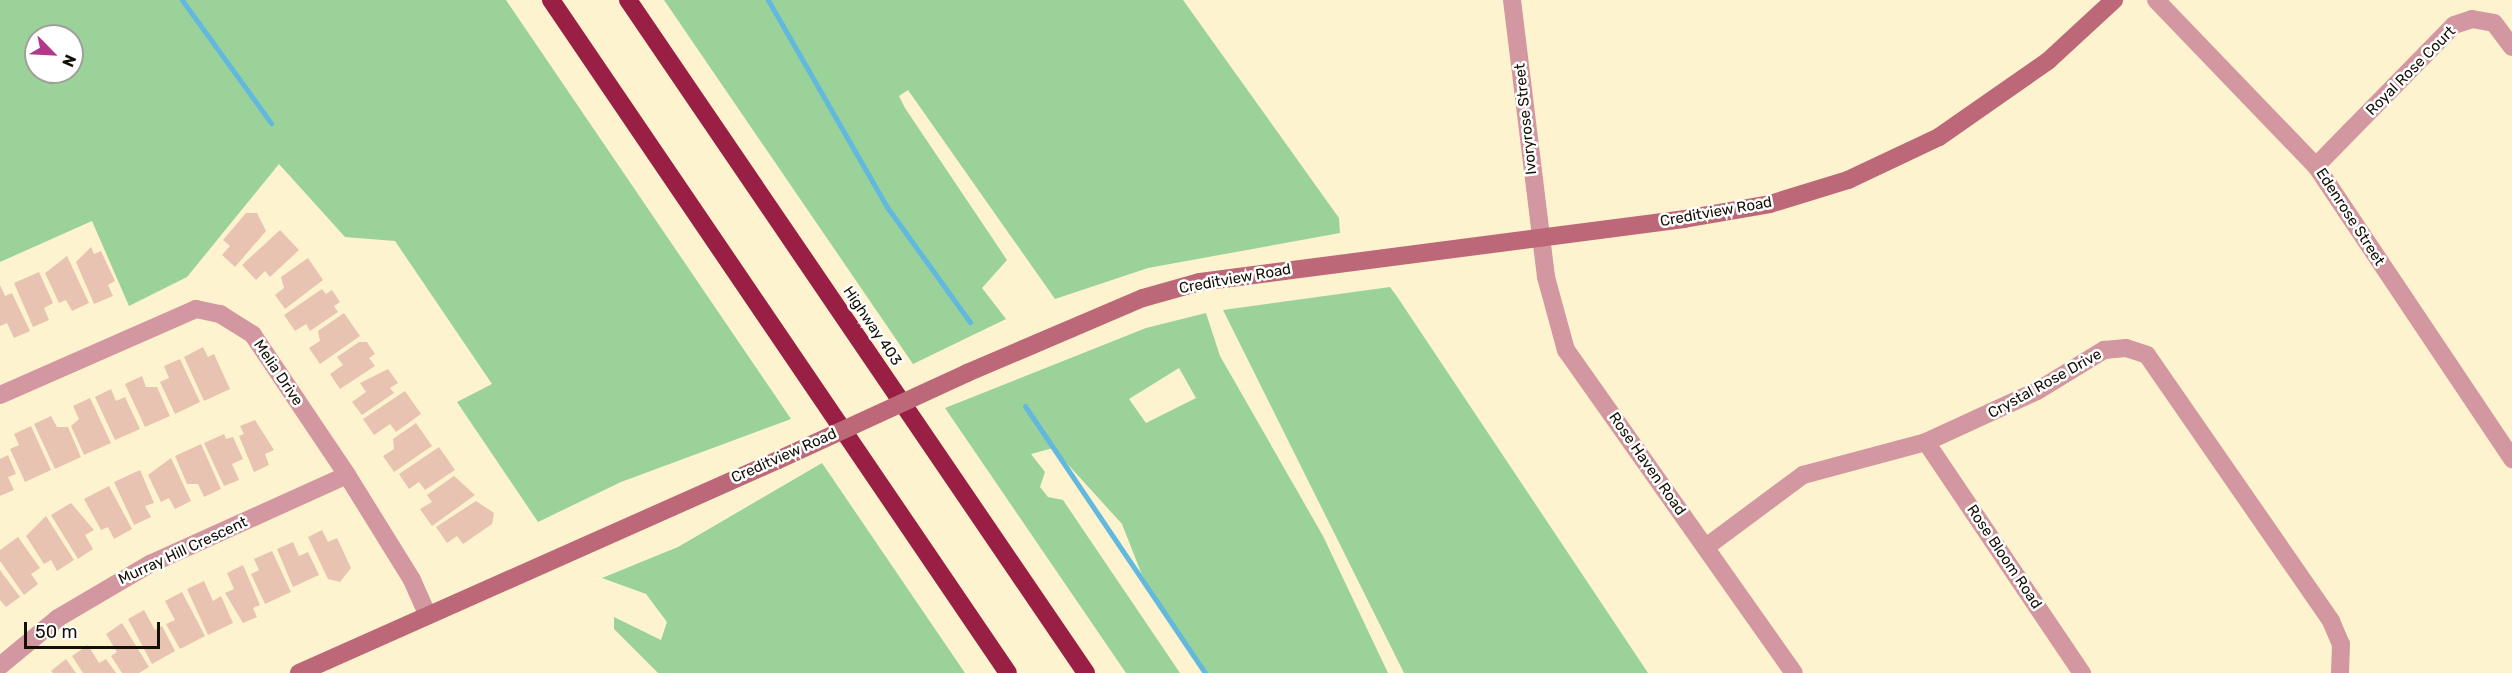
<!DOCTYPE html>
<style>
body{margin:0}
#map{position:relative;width:2512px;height:673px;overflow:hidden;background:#fdf3cf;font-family:Rubik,sans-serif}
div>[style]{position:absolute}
.green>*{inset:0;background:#9ad29a}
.stream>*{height:5px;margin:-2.5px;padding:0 2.5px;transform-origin:2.5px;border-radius:2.5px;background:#62b9dd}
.building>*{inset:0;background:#e8c3b1}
.street>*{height:18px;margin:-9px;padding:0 9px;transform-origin:9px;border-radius:9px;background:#d297a0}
.secondary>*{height:18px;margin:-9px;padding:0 9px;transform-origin:9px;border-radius:9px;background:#bc6878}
.highway>*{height:18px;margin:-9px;padding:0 9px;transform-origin:9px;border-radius:9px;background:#9a1f44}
.secondary-bridge>*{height:18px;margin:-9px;padding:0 9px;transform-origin:9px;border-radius:9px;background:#bc6878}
span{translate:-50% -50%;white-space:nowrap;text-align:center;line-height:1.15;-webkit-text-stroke:5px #fff;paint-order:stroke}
.street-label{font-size:15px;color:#141005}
.north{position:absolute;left:24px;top:24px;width:60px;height:60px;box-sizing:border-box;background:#fff;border:2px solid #a19f9b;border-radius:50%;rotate:114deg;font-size:16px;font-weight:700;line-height:24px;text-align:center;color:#141005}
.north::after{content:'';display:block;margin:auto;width:21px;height:27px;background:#b33889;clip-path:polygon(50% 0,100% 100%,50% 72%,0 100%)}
.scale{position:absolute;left:24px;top:622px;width:136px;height:27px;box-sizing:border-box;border:3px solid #141005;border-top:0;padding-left:8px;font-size:18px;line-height:21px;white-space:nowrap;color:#141005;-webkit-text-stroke:4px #fff;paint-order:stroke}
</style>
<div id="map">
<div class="green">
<div style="clip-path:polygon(evenodd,0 0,506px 0,791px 419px,621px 482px,538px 522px,457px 402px,492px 384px,395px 241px,345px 237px,279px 164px,187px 277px,129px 306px,92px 221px,0 262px,0 0,36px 36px,72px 36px,72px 72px,36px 72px,36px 36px)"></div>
<div style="clip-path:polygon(664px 0,1183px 0,1339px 218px,1340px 233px,1148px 268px,1055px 299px,908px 90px,899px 96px,905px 108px,1007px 260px,982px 288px,1006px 319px,913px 364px)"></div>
<div style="clip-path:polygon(1390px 287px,1398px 298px,1648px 673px,1404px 673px,1223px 310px)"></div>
<div style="clip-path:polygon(evenodd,1206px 313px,1220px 356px,1323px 536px,1388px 673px,1206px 673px,1142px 575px,1122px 524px,1053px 448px,1031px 454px,1045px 472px,1040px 487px,1048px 497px,1063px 500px,1180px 673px,1126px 673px,945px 408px,1146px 328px,1206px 313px,1179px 368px,1196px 398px,1146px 423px,1129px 399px,1179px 368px)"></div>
<div style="clip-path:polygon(822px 463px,965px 673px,658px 673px,614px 629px,614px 617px,661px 640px,667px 622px,646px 594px,602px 578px,678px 547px)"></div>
</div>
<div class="stream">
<div style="left:182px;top:0;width:152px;rotate:54.1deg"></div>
<div style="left:768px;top:0;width:239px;rotate:60.1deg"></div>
<div style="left:887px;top:207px;width:142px;rotate:54.2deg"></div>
<div style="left:1025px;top:406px;width:322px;rotate:56deg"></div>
</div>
<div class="building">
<div style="clip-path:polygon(246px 213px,257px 213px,266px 231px,235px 267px,222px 255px,230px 246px,223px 240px)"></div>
<div style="clip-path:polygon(280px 230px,299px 250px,270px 277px,265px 271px,256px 280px,242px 265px)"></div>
<div style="clip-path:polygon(91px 247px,94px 254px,101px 251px,115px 281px,108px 285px,113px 296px,94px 304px,76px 262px)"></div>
<div style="clip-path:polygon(67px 256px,89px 303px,72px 311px,66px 300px,59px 303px,45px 273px)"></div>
<div style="clip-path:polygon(308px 258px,323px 280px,285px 309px,275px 295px,284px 288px,281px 277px)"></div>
<div style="clip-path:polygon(39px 272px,53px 303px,44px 308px,49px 320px,33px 327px,14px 283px)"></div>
<div style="clip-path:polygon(0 285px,5px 296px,12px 293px,30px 331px,14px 338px,7px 323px,0 326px)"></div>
<div style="clip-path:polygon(322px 289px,326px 294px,332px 290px,340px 302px,334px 306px,338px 312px,310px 331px,306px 324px,295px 331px,284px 315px)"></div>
<div style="clip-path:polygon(344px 313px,360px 336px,320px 364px,309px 348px,320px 341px,318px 331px)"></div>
<div style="clip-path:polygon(359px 342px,367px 342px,375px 354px,369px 358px,375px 366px,340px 389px,330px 374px,343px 365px,337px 357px)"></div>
<div style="clip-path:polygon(203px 347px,208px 357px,214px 354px,230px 389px,204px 401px,184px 357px)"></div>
<div style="clip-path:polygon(180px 359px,200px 402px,175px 414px,160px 382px,169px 378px,164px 366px)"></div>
<div style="clip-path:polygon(388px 369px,398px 383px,390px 388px,394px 393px,362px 415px,352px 402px,366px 392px,360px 383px)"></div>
<div style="clip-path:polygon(142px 376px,146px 387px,157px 387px,170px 416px,145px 427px,125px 384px)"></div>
<div style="clip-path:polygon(111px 389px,116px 401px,125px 397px,140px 429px,115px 440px,95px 397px)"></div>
<div style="clip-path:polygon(405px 391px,421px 414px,396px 432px,390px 424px,374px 435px,363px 419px)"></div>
<div style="clip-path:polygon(90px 398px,111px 443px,84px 455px,71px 426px,79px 419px,73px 406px)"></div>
<div style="clip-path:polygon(51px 416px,57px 427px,68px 427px,81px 457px,55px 469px,34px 424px)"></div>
<div style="clip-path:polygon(255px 420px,274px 450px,265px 454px,269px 465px,254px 472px,239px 436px,244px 434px,240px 426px)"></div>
<div style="clip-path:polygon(416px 423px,432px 446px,394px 472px,383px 456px,394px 449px,393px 439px)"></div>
<div style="clip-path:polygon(31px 426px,51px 470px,25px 482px,10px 449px,19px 445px,14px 434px)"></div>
<div style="clip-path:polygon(224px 434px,226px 439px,233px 437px,243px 459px,232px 464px,239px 480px,224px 486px,204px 443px)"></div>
<div style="clip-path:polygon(201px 444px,221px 489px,204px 497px,198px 484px,187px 484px,175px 456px)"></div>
<div style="clip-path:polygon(439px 447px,455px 470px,425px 490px,419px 482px,409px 489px,399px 474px)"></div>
<div style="clip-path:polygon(8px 455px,16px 474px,8px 477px,14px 490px,0 496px,0 459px)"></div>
<div style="clip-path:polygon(171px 458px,191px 501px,175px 509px,169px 498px,161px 502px,148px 475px)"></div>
<div style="clip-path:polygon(140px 470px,154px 503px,145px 506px,151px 517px,134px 525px,114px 482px)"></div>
<div style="clip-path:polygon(454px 476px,475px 495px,432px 526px,420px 509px,432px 502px,427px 495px)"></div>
<div style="clip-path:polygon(109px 486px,132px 529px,114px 539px,108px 527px,101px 530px,84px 499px)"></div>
<div style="clip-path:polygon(476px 501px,494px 513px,492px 524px,463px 544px,457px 536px,447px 543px,436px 527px)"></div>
<div style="clip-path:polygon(71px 503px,94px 530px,85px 535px,93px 549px,78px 559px,51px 515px)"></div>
<div style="clip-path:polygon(46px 516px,74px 560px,57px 571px,51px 560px,44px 564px,26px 536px)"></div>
<div style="clip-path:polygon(322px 530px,328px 542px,337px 538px,351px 568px,340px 582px,328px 579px,308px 537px)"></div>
<div style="clip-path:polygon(18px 537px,40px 568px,31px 574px,38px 584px,24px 595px,0 561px,0 550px)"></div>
<div style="clip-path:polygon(293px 542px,299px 556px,308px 552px,319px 575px,293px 587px,277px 549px)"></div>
<div style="clip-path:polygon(272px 551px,291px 592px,265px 604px,251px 574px,259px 570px,254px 559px)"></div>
<div style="clip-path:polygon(243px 565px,260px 605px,253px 608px,257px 617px,243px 623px,225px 593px,234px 589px,227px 573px)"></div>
<div style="clip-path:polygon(0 570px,20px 597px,6px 607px,0 600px)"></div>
<div style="clip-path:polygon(204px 581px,213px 601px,221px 596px,233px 623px,208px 635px,187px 589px)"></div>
<div style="clip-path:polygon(182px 592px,205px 636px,180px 649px,166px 624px,175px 620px,165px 601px)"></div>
<div style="clip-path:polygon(144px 610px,155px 630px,162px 626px,175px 651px,152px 664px,128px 619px)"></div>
<div style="clip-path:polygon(122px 623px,149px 667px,139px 673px,122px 673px,111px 656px,117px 652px,106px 634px)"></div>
<div style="clip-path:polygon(88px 645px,99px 663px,106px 659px,116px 673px,83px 673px,72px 656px)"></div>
<div style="clip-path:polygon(66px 659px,76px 673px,53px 673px,51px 671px)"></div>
</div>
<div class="street">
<div style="left:1512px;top:0;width:279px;rotate:83deg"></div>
<div style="left:1546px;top:277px;width:76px;rotate:74.7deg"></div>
<div style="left:1566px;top:350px;width:395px;rotate:54.8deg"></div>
<div style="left:2156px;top:0;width:231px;rotate:46.1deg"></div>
<div style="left:2316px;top:166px;width:353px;rotate:56.2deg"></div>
<div style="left:2316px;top:166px;width:197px;rotate:-45.6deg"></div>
<div style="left:2454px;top:25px;width:19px;rotate:-18deg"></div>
<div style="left:2472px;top:19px;width:22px;rotate:10deg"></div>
<div style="left:2494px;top:23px;width:30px;rotate:53deg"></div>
<div style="left:0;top:395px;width:214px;rotate:-23.7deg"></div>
<div style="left:196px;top:309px;width:25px;rotate:12deg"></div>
<div style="left:220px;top:314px;width:39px;rotate:32deg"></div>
<div style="left:253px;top:335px;width:169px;rotate:56.1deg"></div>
<div style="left:347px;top:475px;width:123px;rotate:58.2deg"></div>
<div style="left:412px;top:580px;width:39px;rotate:66deg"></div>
<div style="left:1926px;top:442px;width:279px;rotate:56deg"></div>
<div style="left:1706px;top:547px;width:121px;rotate:-36.6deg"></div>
<div style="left:1803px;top:475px;width:127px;rotate:-15deg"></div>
<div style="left:1926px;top:442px;width:122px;rotate:-24.7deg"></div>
<div style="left:2037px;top:391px;width:79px;rotate:-31.5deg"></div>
<div style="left:2104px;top:350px;width:22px;rotate:-5deg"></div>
<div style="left:2126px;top:348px;width:22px;rotate:18deg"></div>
<div style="left:2147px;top:355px;width:323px;rotate:55.3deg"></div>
<div style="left:2331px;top:621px;width:25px;rotate:67deg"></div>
<div style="left:2341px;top:644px;width:29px;rotate:92deg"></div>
<div style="left:0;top:666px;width:75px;rotate:-39.6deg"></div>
<div style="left:58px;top:618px;width:107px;rotate:-30.4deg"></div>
<div style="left:150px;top:564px;width:216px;rotate:-24.3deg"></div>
</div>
<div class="secondary">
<div style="left:967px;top:373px;width:191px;rotate:-23.1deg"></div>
<div style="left:1143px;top:298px;width:59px;rotate:-15.7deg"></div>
<div style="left:1200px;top:282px;width:488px;rotate:-7.4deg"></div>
<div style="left:1684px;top:219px;width:87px;rotate:-9.9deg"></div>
<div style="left:1770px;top:204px;width:82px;rotate:-17.1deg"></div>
<div style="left:1848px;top:180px;width:101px;rotate:-25.3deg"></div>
<div style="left:1939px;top:137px;width:133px;rotate:-34.9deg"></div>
<div style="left:2048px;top:61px;width:90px;rotate:-42.7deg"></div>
<div style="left:299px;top:673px;width:524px;rotate:-23.97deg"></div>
</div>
<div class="highway">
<div style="left:551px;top:0;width:813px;rotate:55.82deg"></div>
<div style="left:628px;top:0;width:814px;rotate:55.76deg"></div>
</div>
<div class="secondary-bridge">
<div style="left:778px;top:460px;width:208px;rotate:-24.7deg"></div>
</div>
<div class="street-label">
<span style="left:2411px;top:71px;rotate:-45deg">Royal Rose Court</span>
<span style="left:1526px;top:119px;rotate:-96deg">Ivoryrose Street</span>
<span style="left:1716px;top:212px;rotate:-10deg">Creditview Road</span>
<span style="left:2350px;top:217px;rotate:57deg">Edenrose Street</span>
<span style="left:1235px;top:279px;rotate:-10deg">Creditview Road</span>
<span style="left:872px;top:326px;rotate:56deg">Highway 403</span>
<span style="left:278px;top:373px;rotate:56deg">Melia Drive</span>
<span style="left:2045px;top:384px;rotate:-29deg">Crystal Rose Drive</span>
<span style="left:784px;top:456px;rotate:-24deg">Creditview Road</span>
<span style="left:1647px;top:464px;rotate:55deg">Rose Haven Road</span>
<span style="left:183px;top:551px;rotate:-25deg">Murray Hill Crescent</span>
<span style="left:2004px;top:557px;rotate:56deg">Rose Bloom Road</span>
</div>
<div class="north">N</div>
<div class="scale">50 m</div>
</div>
